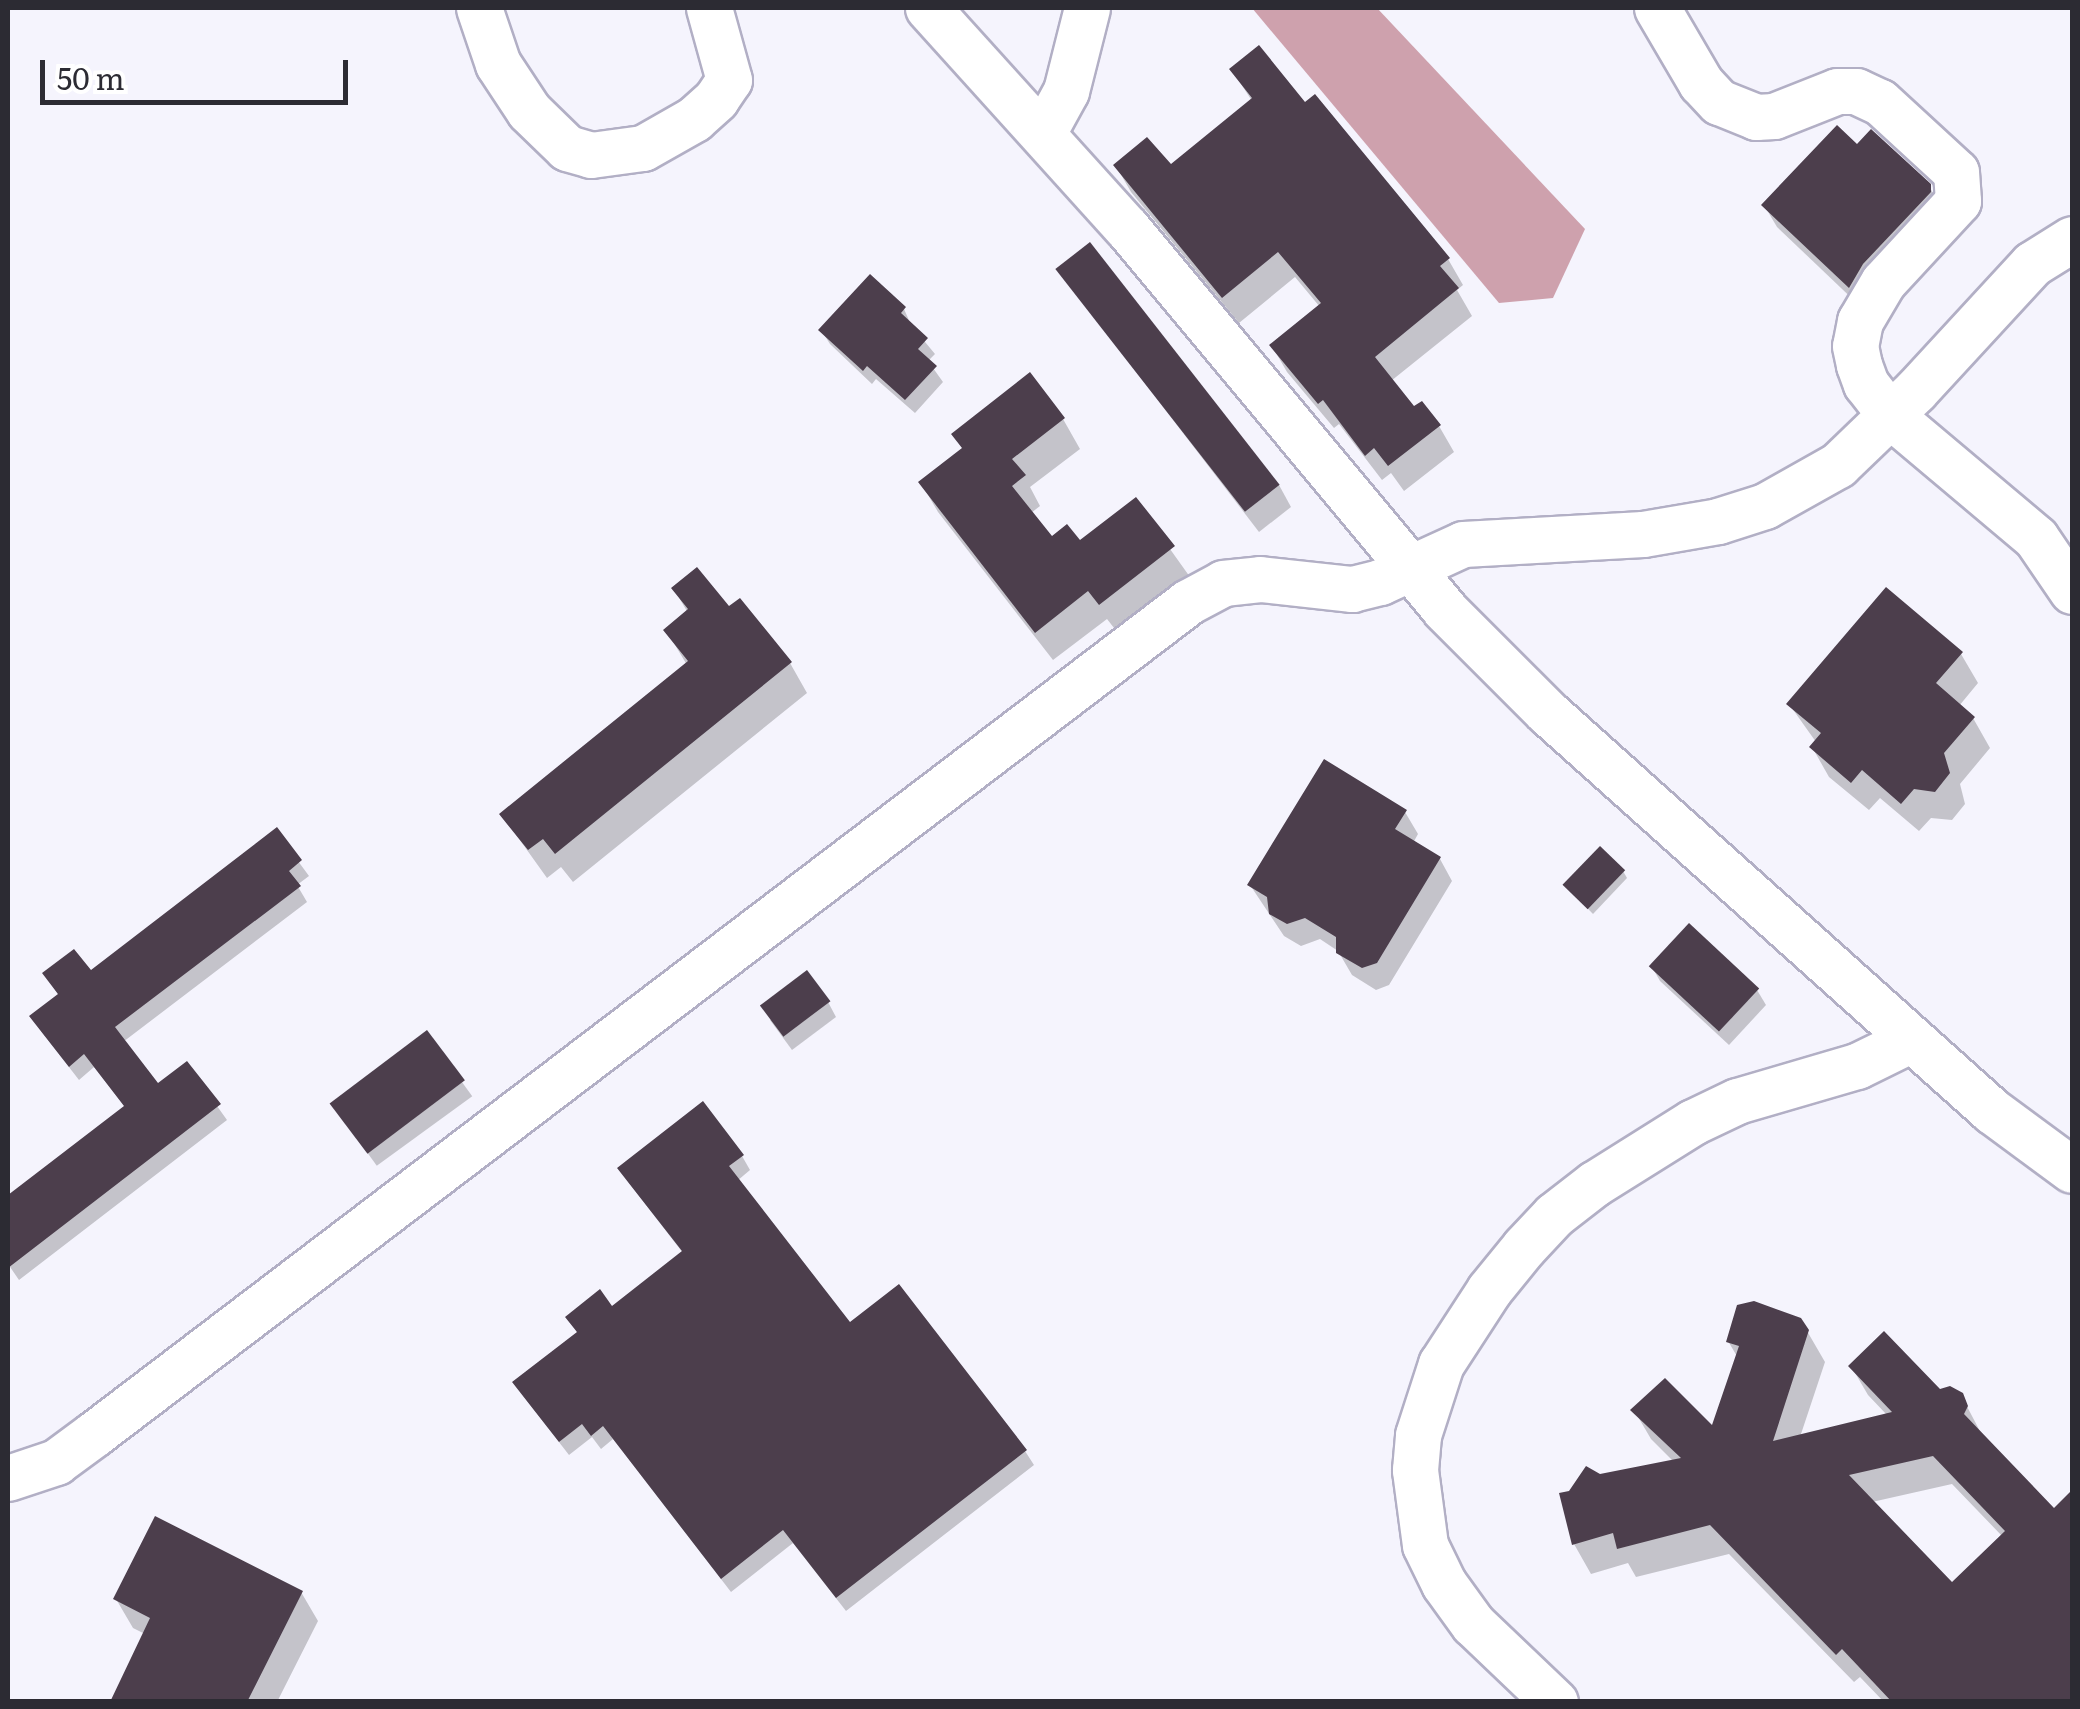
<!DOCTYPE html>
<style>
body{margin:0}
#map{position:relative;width:2080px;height:1709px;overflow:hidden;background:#f5f4fd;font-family:Literata,serif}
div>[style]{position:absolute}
.forest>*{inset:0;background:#cea1ad}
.shadow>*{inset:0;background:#0003;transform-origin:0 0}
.building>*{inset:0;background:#4c3e4c;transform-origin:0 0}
.roads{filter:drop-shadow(2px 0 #b2afc5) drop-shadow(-2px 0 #b2afc5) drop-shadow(0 2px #b2afc5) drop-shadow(0 -2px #b2afc5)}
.minor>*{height:45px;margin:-22.5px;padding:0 22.5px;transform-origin:22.5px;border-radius:22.5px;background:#fff}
span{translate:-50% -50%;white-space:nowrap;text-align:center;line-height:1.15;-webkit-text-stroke:10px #fff;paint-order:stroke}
.frame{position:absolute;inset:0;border:10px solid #2c2b33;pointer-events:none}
.scale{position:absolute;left:40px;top:60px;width:308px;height:45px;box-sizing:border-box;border:5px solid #2c2b33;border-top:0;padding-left:12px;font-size:30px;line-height:35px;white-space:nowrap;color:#2c2b33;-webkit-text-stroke:8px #fff;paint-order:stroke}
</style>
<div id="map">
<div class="forest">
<div style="clip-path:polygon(1252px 8px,1377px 8px,1585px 229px,1553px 298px,1499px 303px)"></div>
</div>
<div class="shadow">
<div style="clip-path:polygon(1232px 70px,1305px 105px,1448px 259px,1463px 285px,1457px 290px,1472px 316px,1391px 381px,1414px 410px,1439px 426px,1454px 452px,1404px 491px,1391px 473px,1382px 480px,1339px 424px,1334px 428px,1287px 372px,1272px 346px,1320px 307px,1295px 277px,1239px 323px,1131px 192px,1116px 166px,1170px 168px,1252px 101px)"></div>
<div style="clip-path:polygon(1857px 147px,1929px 186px,1942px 209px,1862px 308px,1777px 227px,1764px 205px)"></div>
<div style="clip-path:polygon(1058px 270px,1279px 485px,1291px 507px,1259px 532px)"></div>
<div style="clip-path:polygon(904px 309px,911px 325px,935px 354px,928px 361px,943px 382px,915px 413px,876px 379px,872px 384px,830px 344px,821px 330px)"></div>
<div style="clip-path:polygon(1063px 419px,1080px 449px,1030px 487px,1040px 506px,1031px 513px,1051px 540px,1079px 543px,1135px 500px,1190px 577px,1118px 633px,1107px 619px,1053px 660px,938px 512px,921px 483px)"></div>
<div style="clip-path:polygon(674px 589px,728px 610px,790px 663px,807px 693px,573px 882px,561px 867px,547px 878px,502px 815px,687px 665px,666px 630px,688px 613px)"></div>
<div style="clip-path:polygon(1961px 654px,1978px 683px,1959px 706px,1973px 718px,1990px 748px,1960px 784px,1965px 804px,1952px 820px,1931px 818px,1919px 831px,1880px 798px,1869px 810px,1829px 777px,1812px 747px,1816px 742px,1789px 704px)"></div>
<div style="clip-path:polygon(1405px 812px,1418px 834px,1413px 843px,1440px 859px,1452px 881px,1389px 985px,1376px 990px,1352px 975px,1338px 951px,1320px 939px,1301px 946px,1284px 936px,1250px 885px)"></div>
<div style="clip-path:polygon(276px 831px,309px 876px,297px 885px,307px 902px,123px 1042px,158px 1087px,187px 1064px,227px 1120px,19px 1280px,8px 1264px,8px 1198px,126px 1108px,94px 1067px,79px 1080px,41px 1031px,59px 996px,45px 974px,90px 973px)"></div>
<div style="clip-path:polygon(1623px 871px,1627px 878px,1593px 914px,1566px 886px)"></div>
<div style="clip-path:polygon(1652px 967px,1757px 990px,1766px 1005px,1729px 1045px,1660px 981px)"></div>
<div style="clip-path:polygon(828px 1002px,836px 1017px,792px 1050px,770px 1020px)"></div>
<div style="left:427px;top:1034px;width:77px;height:118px;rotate:54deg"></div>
<div style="clip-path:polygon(742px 1156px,750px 1170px,737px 1181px,850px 1325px,1025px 1451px,1034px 1465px,846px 1611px,793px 1543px,731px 1592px,613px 1439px,601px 1449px,592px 1437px,569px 1455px,524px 1397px,578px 1334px,568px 1317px,611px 1309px,683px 1253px,629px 1183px)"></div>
<div style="clip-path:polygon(evenodd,1807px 1331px,1825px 1362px,1800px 1437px,1887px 1415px,1868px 1395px,1851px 1366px,1961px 1395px,1983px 1437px,2054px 1512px,2072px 1494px,2072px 1702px,1884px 1702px,1860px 1677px,1854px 1682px,1729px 1554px,1636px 1577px,1628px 1563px,1591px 1574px,1574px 1544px,1599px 1476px,1674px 1462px,1651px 1439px,1634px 1410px,1713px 1430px,1738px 1358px,1728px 1341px,1807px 1331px,1952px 1484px,2003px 1537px,1952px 1585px,1872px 1502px,1952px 1484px)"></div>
<div style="clip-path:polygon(301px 1592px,318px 1621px,277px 1702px,113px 1702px,145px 1634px,133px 1628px,116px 1599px)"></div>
</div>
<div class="building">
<div style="clip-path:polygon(1259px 45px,1305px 102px,1315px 94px,1450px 258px,1440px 266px,1459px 288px,1375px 357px,1414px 406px,1422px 401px,1441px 425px,1388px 466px,1374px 448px,1365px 456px,1323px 400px,1318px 404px,1269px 345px,1321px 303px,1278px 252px,1222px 298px,1113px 165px,1147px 137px,1171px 164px,1252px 98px,1229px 69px)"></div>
<div style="clip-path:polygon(1837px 125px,1857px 144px,1871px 129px,1931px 184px,1931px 192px,1863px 264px,1849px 288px,1761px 205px)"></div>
<div style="left:1090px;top:242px;width:308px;height:44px;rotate:52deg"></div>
<div style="clip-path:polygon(870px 274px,906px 307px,901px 313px,928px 338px,918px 349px,937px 366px,905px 400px,867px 366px,863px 371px,818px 330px)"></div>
<div style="clip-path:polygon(1030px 372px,1065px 418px,1012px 459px,1026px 475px,1012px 486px,1052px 536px,1067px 524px,1080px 540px,1136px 497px,1175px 546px,1099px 605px,1088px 591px,1035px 633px,918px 482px,962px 448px,951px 434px)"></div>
<div style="clip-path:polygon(697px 567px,729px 606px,740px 598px,792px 662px,555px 854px,543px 839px,528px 850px,499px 814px,688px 661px,663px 630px,688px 609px,671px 588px)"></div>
<div style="clip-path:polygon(1886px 587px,1963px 652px,1936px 683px,1975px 717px,1944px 753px,1950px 773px,1935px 792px,1914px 789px,1901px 804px,1862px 770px,1851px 783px,1809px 747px,1821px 733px,1786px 704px)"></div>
<div style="clip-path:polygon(1324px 759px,1407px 810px,1395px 829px,1441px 857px,1377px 963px,1362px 968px,1336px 953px,1336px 937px,1305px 918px,1287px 924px,1269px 914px,1267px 897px,1247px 885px)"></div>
<div style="clip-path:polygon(277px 827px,302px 860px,289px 871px,301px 886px,115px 1027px,158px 1083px,187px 1061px,221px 1104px,8px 1268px,8px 1195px,124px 1106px,84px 1054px,69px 1067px,29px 1016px,58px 994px,42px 973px,74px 949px,91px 970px)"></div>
<div style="left:1600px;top:846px;width:35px;height:54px;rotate:44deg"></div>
<div style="left:1689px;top:923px;width:96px;height:59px;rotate:43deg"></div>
<div style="left:807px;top:970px;width:39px;height:59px;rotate:53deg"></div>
<div style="left:427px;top:1030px;width:63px;height:122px;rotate:53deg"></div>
<div style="clip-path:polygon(703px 1101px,744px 1155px,729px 1166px,850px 1322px,899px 1284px,1027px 1450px,836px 1598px,783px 1530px,721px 1579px,603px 1426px,591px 1436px,582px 1424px,559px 1442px,512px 1382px,577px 1332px,565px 1317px,600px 1289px,612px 1306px,682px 1251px,617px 1168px)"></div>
<div style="clip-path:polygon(evenodd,1754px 1301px,1801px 1318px,1809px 1330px,1773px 1441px,1892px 1412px,1848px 1366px,1884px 1331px,1940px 1389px,1950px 1386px,1963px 1393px,1968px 1406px,1964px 1414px,2054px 1508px,2072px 1490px,2072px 1702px,1892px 1702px,1842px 1649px,1836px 1655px,1710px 1525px,1617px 1549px,1613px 1533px,1572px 1545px,1559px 1493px,1569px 1491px,1586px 1466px,1600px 1474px,1681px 1458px,1630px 1410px,1665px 1378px,1712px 1425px,1739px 1346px,1726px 1342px,1737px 1305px,1754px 1301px,1933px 1456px,2005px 1531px,1952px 1582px,1849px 1475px,1933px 1456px)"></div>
<div style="clip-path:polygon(155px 1516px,303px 1591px,247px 1702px,110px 1702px,150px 1618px,113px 1599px)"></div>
</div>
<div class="roads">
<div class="minor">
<div style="left:479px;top:8px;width:59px;rotate:71.3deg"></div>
<div style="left:498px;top:64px;width:56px;rotate:56.6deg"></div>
<div style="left:529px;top:111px;width:53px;rotate:44.2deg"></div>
<div style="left:567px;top:148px;width:25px;rotate:16deg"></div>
<div style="left:591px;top:155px;width:52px;rotate:-7.7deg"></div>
<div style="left:643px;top:148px;width:59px;rotate:-29.6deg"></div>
<div style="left:694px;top:119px;width:30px;rotate:-42deg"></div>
<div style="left:716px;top:99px;width:23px;rotate:-56deg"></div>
<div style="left:729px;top:80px;width:75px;rotate:-105.5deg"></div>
<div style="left:928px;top:8px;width:297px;rotate:47.9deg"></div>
<div style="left:1127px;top:228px;width:496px;rotate:50.2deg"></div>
<div style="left:1444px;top:609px;width:146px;rotate:45deg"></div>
<div style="left:1547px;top:712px;width:598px;rotate:41.88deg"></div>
<div style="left:1992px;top:1111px;width:99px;rotate:36.4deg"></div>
<div style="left:1657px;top:8px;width:87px;rotate:59.6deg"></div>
<div style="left:1701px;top:83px;width:26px;rotate:47deg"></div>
<div style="left:1719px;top:102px;width:40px;rotate:22deg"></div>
<div style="left:1756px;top:117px;width:18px;rotate:-3deg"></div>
<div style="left:1774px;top:116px;width:68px;rotate:-21.6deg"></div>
<div style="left:1837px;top:91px;width:19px"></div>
<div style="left:1856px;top:91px;width:26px;rotate:25deg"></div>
<div style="left:1880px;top:102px;width:103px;rotate:42.6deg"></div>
<div style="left:1956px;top:172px;width:29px;rotate:86deg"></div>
<div style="left:1958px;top:201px;width:110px;rotate:132.8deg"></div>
<div style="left:1883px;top:282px;width:45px;rotate:120.5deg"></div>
<div style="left:1860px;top:321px;width:25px;rotate:101deg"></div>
<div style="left:1855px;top:346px;width:19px;rotate:78deg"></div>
<div style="left:1859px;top:365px;width:20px;rotate:70deg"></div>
<div style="left:1866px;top:384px;width:39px;rotate:52deg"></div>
<div style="left:1890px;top:415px;width:191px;rotate:40.1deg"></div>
<div style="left:2036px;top:538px;width:64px;rotate:55.8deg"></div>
<div style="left:1043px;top:133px;width:48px;rotate:-61.3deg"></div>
<div style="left:1066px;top:91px;width:86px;rotate:-75.8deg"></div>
<div style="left:8px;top:1478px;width:51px;rotate:-18.4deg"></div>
<div style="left:56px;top:1462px;width:47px;rotate:-36.4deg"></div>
<div style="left:94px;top:1434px;width:1374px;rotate:-37.25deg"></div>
<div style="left:1188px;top:602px;width:40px;rotate:-28deg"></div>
<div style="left:1223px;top:583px;width:37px;rotate:-6deg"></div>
<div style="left:1260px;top:579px;width:93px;rotate:6.2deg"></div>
<div style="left:1352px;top:589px;width:29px;rotate:-14deg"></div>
<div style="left:1380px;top:582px;width:91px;rotate:-24.6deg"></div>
<div style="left:1463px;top:544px;width:180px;rotate:-3.2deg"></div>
<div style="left:1643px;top:534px;width:76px;rotate:-9.8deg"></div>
<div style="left:1718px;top:521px;width:49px;rotate:-17.7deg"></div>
<div style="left:1765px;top:506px;width:84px;rotate:-29.3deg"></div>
<div style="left:1838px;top:465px;width:107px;rotate:-43.9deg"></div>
<div style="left:1915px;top:391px;width:173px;rotate:-47.3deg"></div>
<div style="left:2032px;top:264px;width:47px;rotate:-32deg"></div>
<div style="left:1555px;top:1702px;width:113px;rotate:-136.4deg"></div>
<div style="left:1473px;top:1624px;width:49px;rotate:-125.9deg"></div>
<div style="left:1444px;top:1584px;width:43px;rotate:-116deg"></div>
<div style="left:1425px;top:1545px;width:76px;rotate:-97.6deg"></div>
<div style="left:1415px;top:1470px;width:35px;rotate:-85deg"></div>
<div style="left:1418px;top:1435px;width:75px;rotate:-72.1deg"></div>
<div style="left:1441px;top:1364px;width:88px;rotate:-57deg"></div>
<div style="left:1489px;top:1290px;width:55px;rotate:-50.9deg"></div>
<div style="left:1524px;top:1247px;width:44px;rotate:-46.8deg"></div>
<div style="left:1554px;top:1215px;width:51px;rotate:-37.8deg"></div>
<div style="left:1594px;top:1184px;width:117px;rotate:-32.1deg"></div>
<div style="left:1693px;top:1122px;width:49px;rotate:-25.5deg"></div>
<div style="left:1737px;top:1101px;width:125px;rotate:-16.3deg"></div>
<div style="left:1857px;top:1066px;width:61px;rotate:-26.1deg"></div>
</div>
</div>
<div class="frame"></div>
<div class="scale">50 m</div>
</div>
